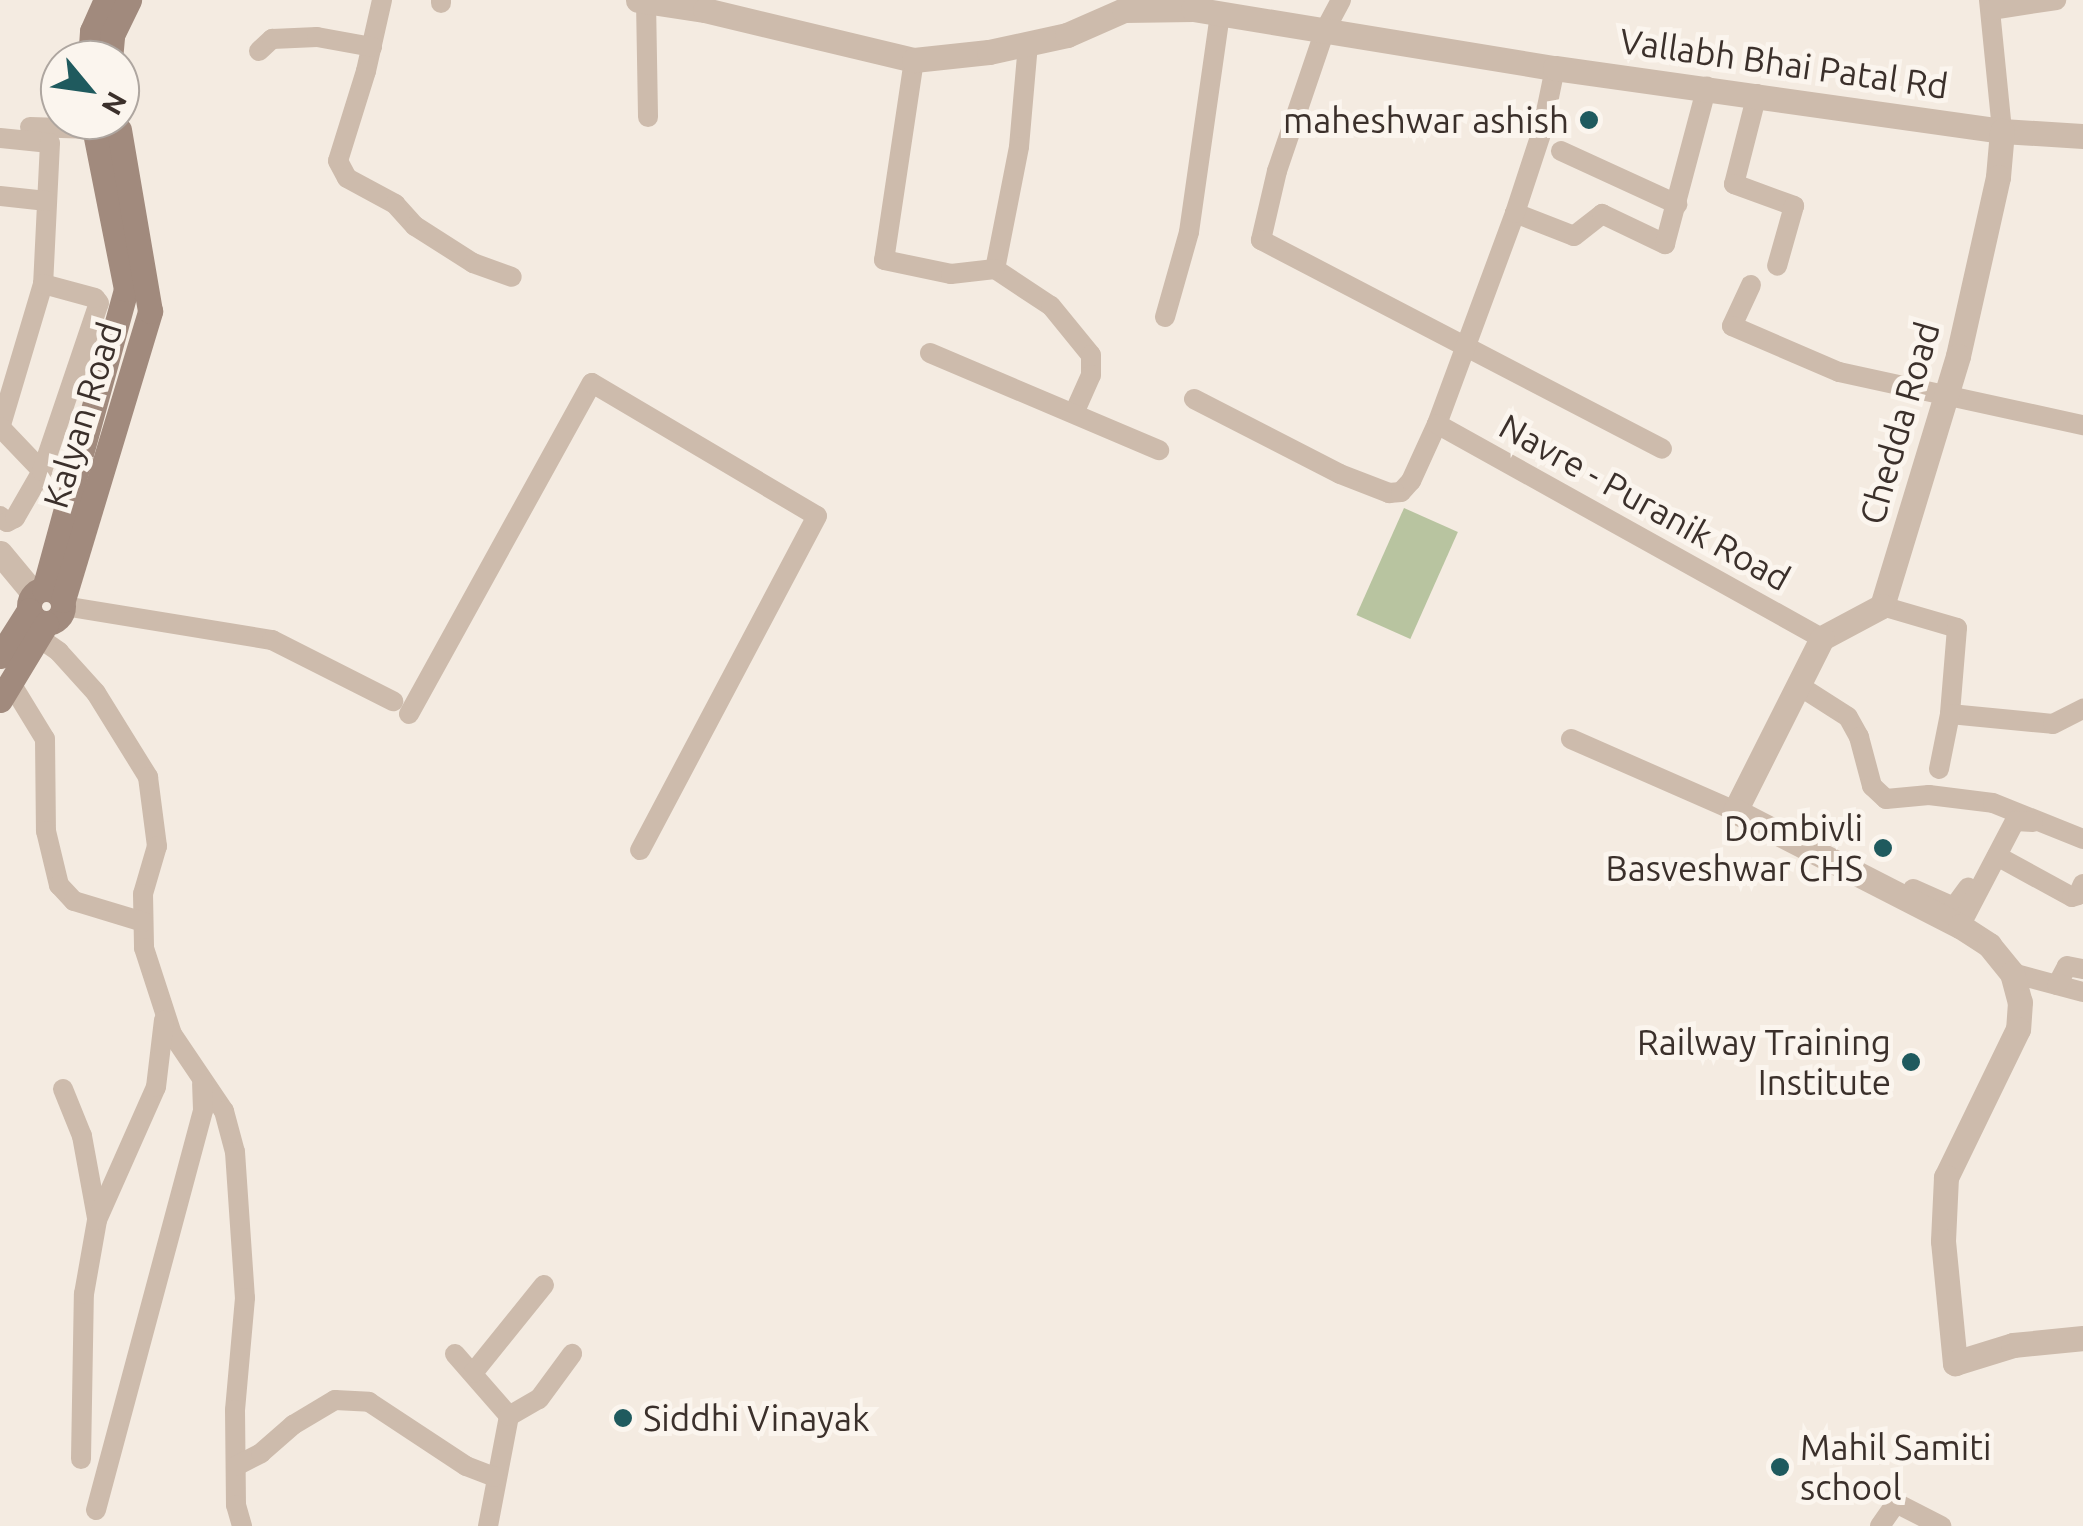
<!DOCTYPE html>
<style>
body{margin:0}
#map{position:relative;width:2083px;height:1526px;overflow:hidden;background:#f4ebe1;font-family:Ubuntu,sans-serif}
div>[style]{position:absolute}
.green>*{inset:0;background:#b8c4a0;transform-origin:0 0}
.minor>*{height:20px;margin:-10px;padding:0 10px;transform-origin:10px;border-radius:10px;background:#cdbbac}
.tertiary>*{height:25px;margin:-12.5px;padding:0 12.5px;transform-origin:12.5px;border-radius:12.5px;background:#cdbbac}
.secondary>*{height:25px;margin:-12.5px;padding:0 12.5px;transform-origin:12.5px;border-radius:12.5px;background:#a18a7d}
.secondary>.ring{margin:-12.5px;padding:0;box-sizing:content-box;background:none;border:25px solid #a18a7d;border-radius:50%}
.dots>*{width:28px;height:28px;translate:-50% -50%;box-sizing:border-box;border:5px solid #fbf5ee;border-radius:50%}
span{translate:-50% -50%;white-space:nowrap;text-align:center;line-height:1.15;-webkit-text-stroke:10px #fbf5ee;paint-order:stroke}
.street-label{font-size:35px;color:#3b302b}
.poi-label{font-size:35px;color:#3b302b}
.right{translate:-100% -50%;text-align:right}
.left{translate:0 -50%;text-align:left}
.north{position:absolute;left:40px;top:40px;width:100px;height:100px;box-sizing:border-box;background:#fbf5ee;border:2px solid #aea6a0;border-radius:50%;rotate:119deg;font-size:28px;font-weight:700;line-height:40px;text-align:center;color:#3b302b}
.north::after{content:'';display:block;margin:auto;width:35px;height:45px;background:#1f5a5e;clip-path:polygon(50% 0,100% 100%,50% 72%,0 100%)}
</style>
<div id="map">
<div class="green">
<div style="left:1404px;top:508px;width:59px;height:117px;rotate:24deg"></div>
</div>
<div class="minor">
<div style="left:382px;top:0;width:73px;rotate:102.7deg"></div>
<div style="left:366px;top:71px;width:94px;rotate:107.3deg"></div>
<div style="left:338px;top:161px;width:19px;rotate:62deg"></div>
<div style="left:347px;top:178px;width:55px;rotate:28.4deg"></div>
<div style="left:395px;top:204px;width:30px;rotate:48deg"></div>
<div style="left:415px;top:226px;width:69px;rotate:32.5deg"></div>
<div style="left:473px;top:263px;width:41px;rotate:19.7deg"></div>
<div style="left:1341px;top:0;width:34px;rotate:118deg"></div>
<div style="left:1325px;top:30px;width:149px;rotate:108.8deg"></div>
<div style="left:1277px;top:171px;width:71px;rotate:103.1deg"></div>
<div style="left:1261px;top:240px;width:452px;rotate:27.5deg"></div>
<div style="left:1989px;top:0;width:132px;rotate:84.3deg"></div>
<div style="left:646px;top:1px;width:116px;rotate:89deg"></div>
<div style="left:441px;top:3px;width:3px;rotate:-90deg"></div>
<div style="left:1991px;top:10px;width:66px;rotate:-8.7deg"></div>
<div style="left:1028px;top:44px;width:103px;rotate:95deg"></div>
<div style="left:1019px;top:147px;width:124px;rotate:101.1deg"></div>
<div style="left:995px;top:269px;width:67px;rotate:33.5deg"></div>
<div style="left:1051px;top:306px;width:63px;rotate:50.8deg"></div>
<div style="left:1091px;top:355px;width:20px;rotate:90deg"></div>
<div style="left:1091px;top:375px;width:39px;rotate:114deg"></div>
<div style="left:259px;top:51px;width:18px;rotate:-43deg"></div>
<div style="left:272px;top:39px;width:45px;rotate:-2.5deg"></div>
<div style="left:317px;top:37px;width:56px;rotate:10.3deg"></div>
<div style="left:914px;top:60px;width:202px;rotate:98.5deg"></div>
<div style="left:884px;top:260px;width:68px;rotate:11.8deg"></div>
<div style="left:951px;top:274px;width:44px;rotate:-6.5deg"></div>
<div style="left:1757px;top:94px;width:93px;rotate:104.3deg"></div>
<div style="left:1734px;top:184px;width:64px;rotate:20.1deg"></div>
<div style="left:1794px;top:206px;width:62px;rotate:105.8deg"></div>
<div style="left:30px;top:127px;width:63px;rotate:1.8deg"></div>
<div style="left:0;top:138px;width:50px;rotate:5.7deg"></div>
<div style="left:50px;top:143px;width:141px;rotate:92.8deg"></div>
<div style="left:43px;top:284px;width:150px;rotate:106.6deg"></div>
<div style="left:1561px;top:151px;width:128px;rotate:24.6deg"></div>
<div style="left:0;top:196px;width:47px;rotate:6.1deg"></div>
<div style="left:1515px;top:213px;width:63px;rotate:21.3deg"></div>
<div style="left:1574px;top:236px;width:36px;rotate:-38deg"></div>
<div style="left:1602px;top:214px;width:70px;rotate:25.5deg"></div>
<div style="left:1665px;top:244px;width:163px;rotate:-75.1deg"></div>
<div style="left:1751px;top:285px;width:45px;rotate:114.9deg"></div>
<div style="left:1732px;top:326px;width:116px;rotate:23.3deg"></div>
<div style="left:1839px;top:372px;width:250px;rotate:12.3deg"></div>
<div style="left:1165px;top:317px;width:88px;rotate:-74.2deg"></div>
<div style="left:1189px;top:232px;width:219px;rotate:-81.9deg"></div>
<div style="left:930px;top:353px;width:249px;rotate:23deg"></div>
<div style="left:1194px;top:399px;width:164px;rotate:27.2deg"></div>
<div style="left:1340px;top:474px;width:53px;rotate:21.2deg"></div>
<div style="left:1389px;top:493px;width:12px;rotate:-5deg"></div>
<div style="left:1401px;top:492px;width:15px;rotate:-48deg"></div>
<div style="left:1411px;top:481px;width:63px;rotate:-65.5deg"></div>
<div style="left:1437px;top:424px;width:225px;rotate:-69.7deg"></div>
<div style="left:1515px;top:213px;width:86px;rotate:-71.8deg"></div>
<div style="left:1542px;top:131px;width:64px;rotate:-78.3deg"></div>
<div style="left:1437px;top:424px;width:440px;rotate:29.1deg"></div>
<div style="left:0;top:427px;width:61px;rotate:46.3deg"></div>
<div style="left:0;top:516px;width:9px;rotate:41deg"></div>
<div style="left:7px;top:522px;width:9px;rotate:-27deg"></div>
<div style="left:15px;top:518px;width:54px;rotate:-60.1deg"></div>
<div style="left:42px;top:471px;width:177px;rotate:-71.3deg"></div>
<div style="left:99px;top:303px;width:6px;rotate:-129deg"></div>
<div style="left:95px;top:298px;width:54px;rotate:-164.9deg"></div>
<div style="left:64px;top:606px;width:211px;rotate:9.3deg"></div>
<div style="left:272px;top:640px;width:136px;rotate:26.8deg"></div>
<div style="left:1882px;top:606px;width:78px;rotate:16.3deg"></div>
<div style="left:1957px;top:628px;width:86px;rotate:94.7deg"></div>
<div style="left:1950px;top:714px;width:103px;rotate:5.5deg"></div>
<div style="left:2053px;top:724px;width:34px;rotate:-27deg"></div>
<div style="left:28px;top:630px;width:38px;rotate:35deg"></div>
<div style="left:59px;top:652px;width:55px;rotate:47.9deg"></div>
<div style="left:96px;top:693px;width:99px;rotate:58.2deg"></div>
<div style="left:148px;top:777px;width:70px;rotate:82.6deg"></div>
<div style="left:157px;top:846px;width:50px;rotate:106.3deg"></div>
<div style="left:143px;top:894px;width:54px;rotate:88.9deg"></div>
<div style="left:144px;top:948px;width:90px;rotate:72deg"></div>
<div style="left:172px;top:1034px;width:93px;rotate:56deg"></div>
<div style="left:224px;top:1111px;width:42px;rotate:75deg"></div>
<div style="left:235px;top:1152px;width:146px;rotate:86.1deg"></div>
<div style="left:245px;top:1298px;width:112px;rotate:95.1deg"></div>
<div style="left:235px;top:1410px;width:95px;rotate:89.4deg"></div>
<div style="left:236px;top:1505px;width:22px;rotate:74deg"></div>
<div style="left:12px;top:685px;width:63px;rotate:58.6deg"></div>
<div style="left:45px;top:739px;width:92px;rotate:89.4deg"></div>
<div style="left:46px;top:831px;width:56px;rotate:76.5deg"></div>
<div style="left:59px;top:885px;width:22px;rotate:47deg"></div>
<div style="left:74px;top:901px;width:72px;rotate:16.9deg"></div>
<div style="left:1798px;top:685px;width:59px;rotate:32.6deg"></div>
<div style="left:1848px;top:717px;width:23px;rotate:61deg"></div>
<div style="left:1859px;top:737px;width:51px;rotate:75.1deg"></div>
<div style="left:1872px;top:786px;width:19px;rotate:43deg"></div>
<div style="left:1886px;top:799px;width:43px;rotate:-5.3deg"></div>
<div style="left:1929px;top:795px;width:64px;rotate:7.1deg"></div>
<div style="left:1993px;top:803px;width:97px;rotate:21.8deg"></div>
<div style="left:409px;top:714px;width:378px;rotate:-61.1deg"></div>
<div style="left:592px;top:383px;width:261px;rotate:30.6deg"></div>
<div style="left:817px;top:516px;width:378px;rotate:117.9deg"></div>
<div style="left:1571px;top:739px;width:179px;rotate:23.7deg"></div>
<div style="left:1939px;top:769px;width:56px;rotate:-78.7deg"></div>
<div style="left:1997px;top:856px;width:85px;rotate:28.7deg"></div>
<div style="left:2072px;top:897px;width:6px;rotate:-18deg"></div>
<div style="left:2078px;top:895px;width:12px;rotate:-66deg"></div>
<div style="left:1913px;top:889px;width:45px;rotate:23.7deg"></div>
<div style="left:1954px;top:907px;width:24px;rotate:-54deg"></div>
<div style="left:1960px;top:926px;width:119px;rotate:-62.4deg"></div>
<div style="left:2015px;top:821px;width:18px;rotate:3deg"></div>
<div style="left:2012px;top:973px;width:73px;rotate:15deg"></div>
<div style="left:2057px;top:985px;width:21px;rotate:-62deg"></div>
<div style="left:2067px;top:966px;width:16px;rotate:11deg"></div>
<div style="left:63px;top:1089px;width:51px;rotate:68deg"></div>
<div style="left:82px;top:1136px;width:83px;rotate:79.6deg"></div>
<div style="left:455px;top:1354px;width:82px;rotate:48.9deg"></div>
<div style="left:509px;top:1416px;width:112px;rotate:100.8deg"></div>
<div style="left:473px;top:1373px;width:113px;rotate:-51.1deg"></div>
<div style="left:509px;top:1416px;width:34px;rotate:-30deg"></div>
<div style="left:539px;top:1399px;width:56px;rotate:-53.7deg"></div>
<div style="left:81px;top:1459px;width:165px;rotate:-89deg"></div>
<div style="left:84px;top:1294px;width:75px;rotate:-80deg"></div>
<div style="left:97px;top:1220px;width:145px;rotate:-66.1deg"></div>
<div style="left:156px;top:1087px;width:67px;rotate:-83.2deg"></div>
<div style="left:236px;top:1466px;width:28px;rotate:-27deg"></div>
<div style="left:261px;top:1453px;width:43px;rotate:-41.2deg"></div>
<div style="left:293px;top:1425px;width:49px;rotate:-30.8deg"></div>
<div style="left:335px;top:1400px;width:34px;rotate:3deg"></div>
<div style="left:369px;top:1402px;width:116px;rotate:33.4deg"></div>
<div style="left:466px;top:1466px;width:30px;rotate:21deg"></div>
<div style="left:96px;top:1510px;width:414px;rotate:-75deg"></div>
<div style="left:203px;top:1110px;width:26px;rotate:-92deg"></div>
<div style="left:1880px;top:1526px;width:28px;rotate:-55deg"></div>
<div style="left:1896px;top:1503px;width:51px;rotate:27.1deg"></div>
</div>
<div class="tertiary">
<div style="left:638px;top:0;width:68px;rotate:8.5deg"></div>
<div style="left:705px;top:10px;width:215px;rotate:13.5deg"></div>
<div style="left:914px;top:60px;width:75px;rotate:-6.1deg"></div>
<div style="left:989px;top:52px;width:80px;rotate:-12.3deg"></div>
<div style="left:1067px;top:35px;width:62px;rotate:-23.7deg"></div>
<div style="left:1124px;top:10px;width:69px;rotate:-0.8deg"></div>
<div style="left:1193px;top:9px;width:367px;rotate:9.3deg"></div>
<div style="left:1555px;top:68px;width:451px;rotate:8deg"></div>
<div style="left:2002px;top:131px;width:81px;rotate:3.5deg"></div>
<div style="left:2002px;top:131px;width:46px;rotate:95deg"></div>
<div style="left:1998px;top:177px;width:183px;rotate:102.6deg"></div>
<div style="left:1958px;top:356px;width:261px;rotate:106.9deg"></div>
<div style="left:1882px;top:606px;width:68px;rotate:151.9deg"></div>
<div style="left:1822px;top:638px;width:194px;rotate:116.7deg"></div>
<div style="left:1735px;top:811px;width:253px;rotate:27.1deg"></div>
<div style="left:1960px;top:926px;width:35px;rotate:33deg"></div>
<div style="left:1989px;top:945px;width:36px;rotate:51deg"></div>
<div style="left:2012px;top:973px;width:30px;rotate:75deg"></div>
<div style="left:2020px;top:1002px;width:27px;rotate:94deg"></div>
<div style="left:2018px;top:1029px;width:165px;rotate:115.9deg"></div>
<div style="left:1946px;top:1177px;width:64px;rotate:92.7deg"></div>
<div style="left:1943px;top:1241px;width:123px;rotate:84.4deg"></div>
<div style="left:1955px;top:1363px;width:61px;rotate:-17.2deg"></div>
<div style="left:2013px;top:1345px;width:70px;rotate:-5.7deg"></div>
<div style="left:0;top:553px;width:53px;rotate:50.3deg"></div>
</div>
<div class="secondary">
<div style="left:90px;top:60px;width:29px;rotate:-86deg"></div>
<div style="left:92px;top:31px;width:34px;rotate:-66deg"></div>
<div style="left:110px;top:60px;width:25px;rotate:-85deg"></div>
<div style="left:112px;top:35px;width:39px;rotate:-64deg"></div>
<div class="ring" style="left:29px;top:589px;width:9px;height:9px"></div>
<div style="left:44px;top:589px;width:311px;rotate:-74.7deg"></div>
<div style="left:126px;top:289px;width:159px;rotate:-101.2deg"></div>
<div style="left:63px;top:600px;width:302px;rotate:-73.2deg"></div>
<div style="left:150px;top:311px;width:184px;rotate:-99.7deg"></div>
<div style="left:0;top:656px;width:54px;rotate:-57.8deg"></div>
<div style="left:0;top:700px;width:89px;rotate:-58.8deg"></div>
</div>
<div class="dots">
<div style="left:1589px;top:120px;background:#1f5a5e"></div>
<div style="left:1883px;top:848px;background:#1f5a5e"></div>
<div style="left:1911px;top:1062px;background:#1f5a5e"></div>
<div style="left:623px;top:1418px;background:#1f5a5e"></div>
<div style="left:1780px;top:1467px;background:#1f5a5e"></div>
</div>
<div class="street-label">
<span style="left:1784px;top:63px;rotate:8deg">Vallabh Bhai Patal Rd</span>
<span style="left:82px;top:415px;rotate:-73deg">Kalyan Road</span>
<span style="left:1899px;top:423px;rotate:-74deg">Chedda Road</span>
<span style="left:1645px;top:502px;rotate:29deg">Navre - Puranik Road</span>
</div>
<div class="poi-label">
<span class="right" style="left:1569px;top:120px">maheshwar ashish</span>
<span class="right" style="left:1863px;top:848px">Dombivli<br>Basveshwar CHS</span>
<span class="right" style="left:1891px;top:1062px">Railway Training<br>Institute</span>
<span class="left" style="left:643px;top:1418px">Siddhi Vinayak</span>
<span class="left" style="left:1800px;top:1467px">Mahil Samiti<br>school</span>
</div>
<div class="north">N</div>
</div>
